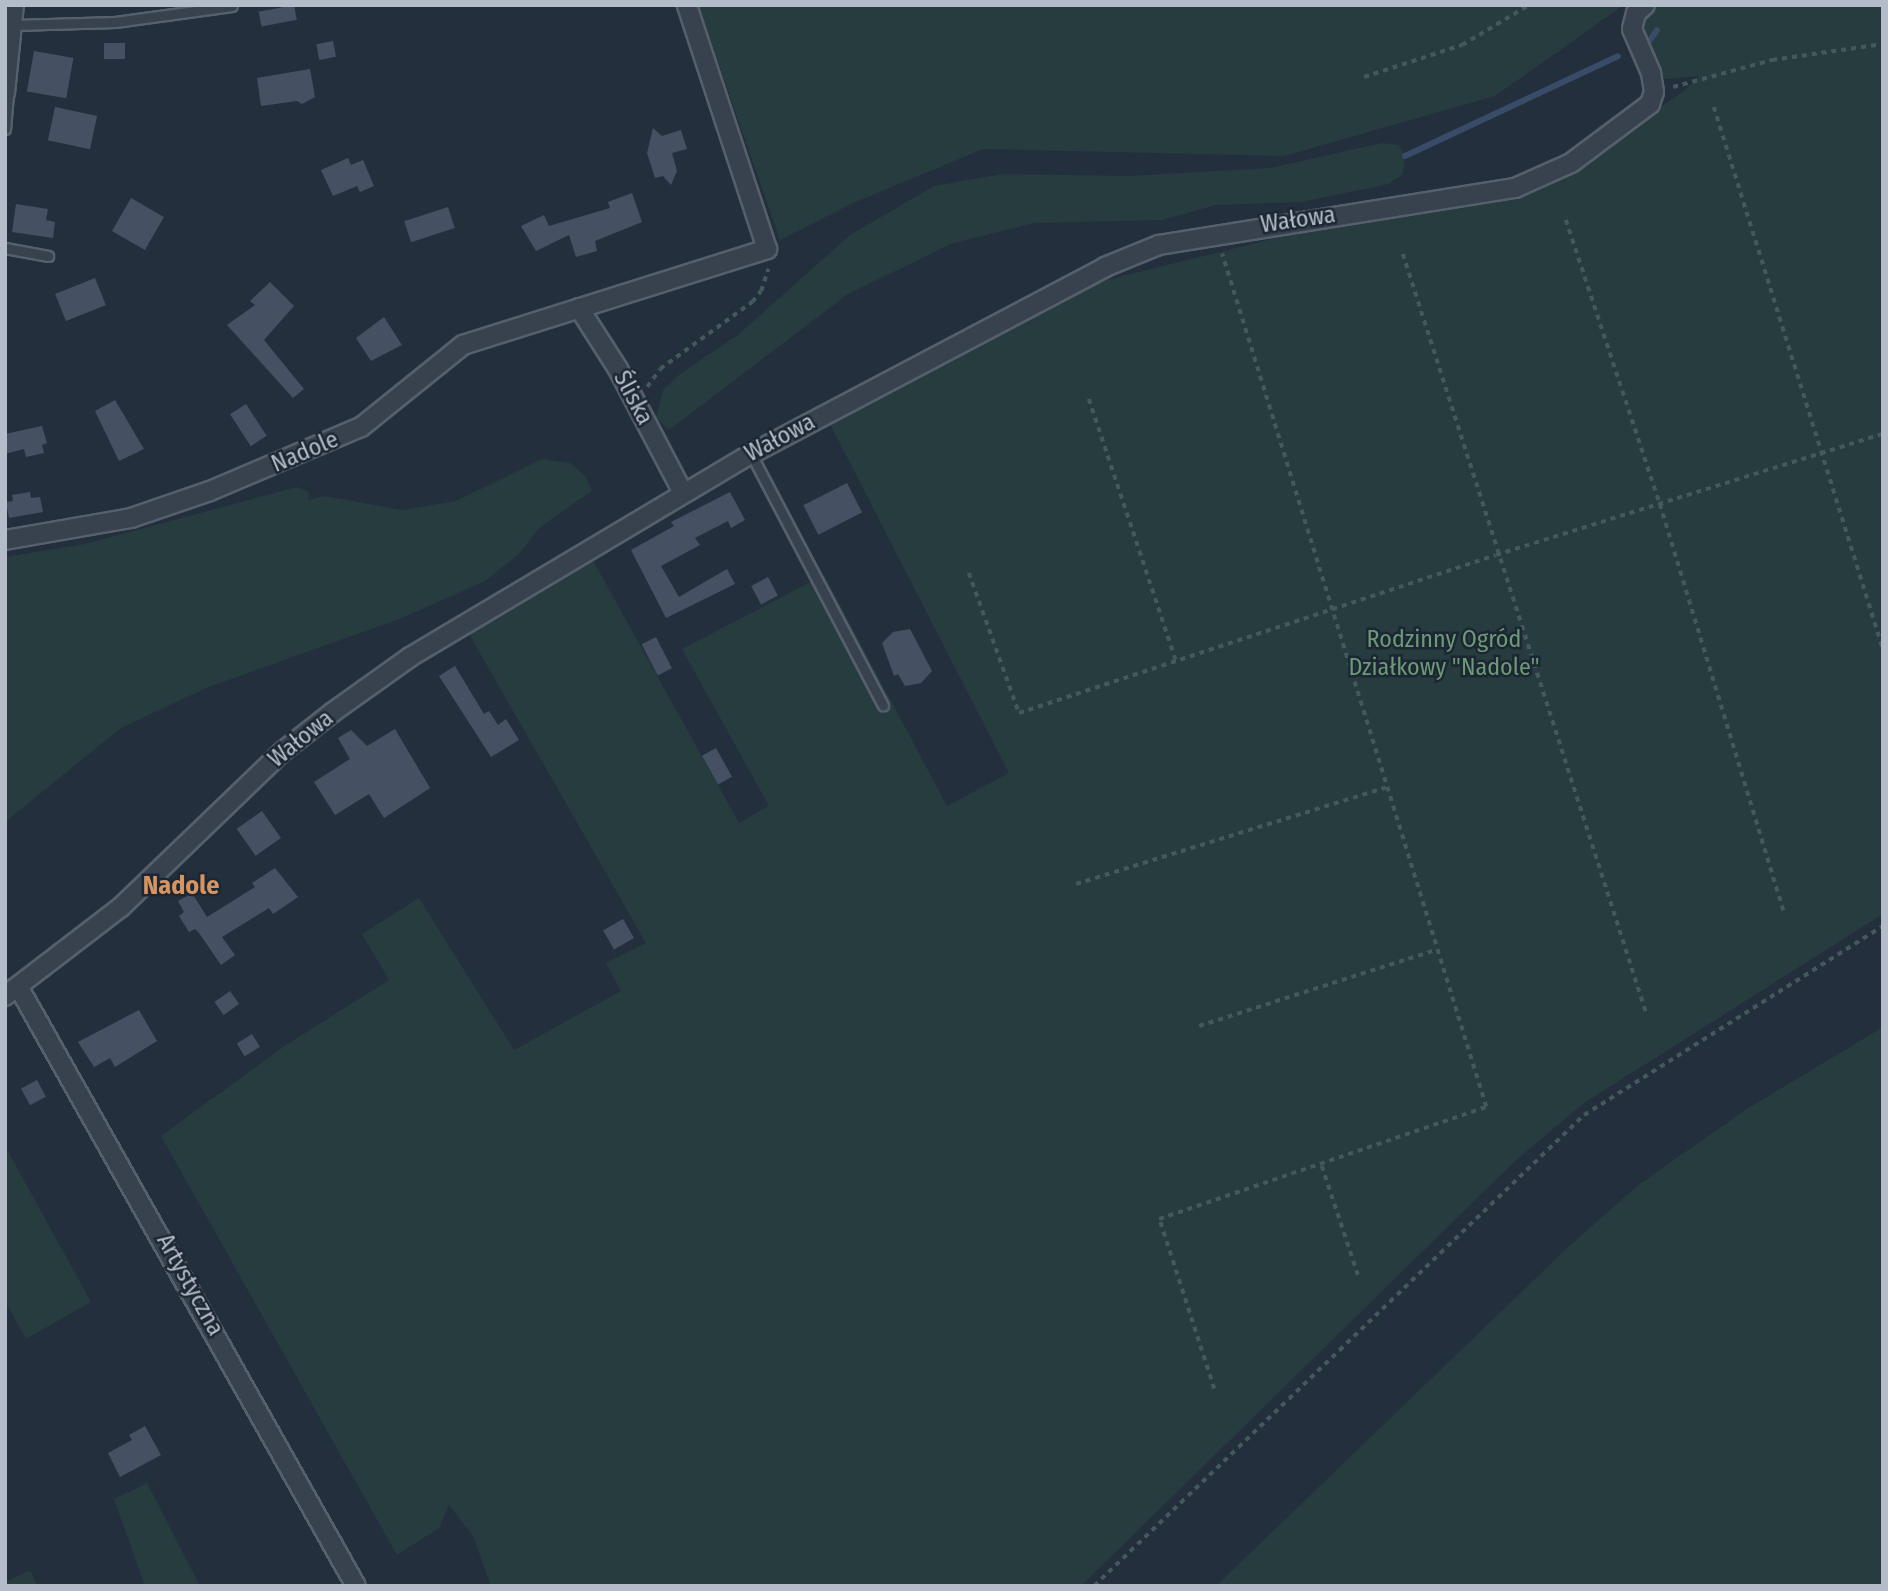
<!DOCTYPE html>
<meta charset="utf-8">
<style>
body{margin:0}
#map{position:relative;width:1888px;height:1591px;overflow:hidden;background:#242f3e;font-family:"Fira Sans Condensed",sans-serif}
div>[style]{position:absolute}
.green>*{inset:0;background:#263c3f}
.stream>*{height:6px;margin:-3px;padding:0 3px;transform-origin:3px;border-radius:3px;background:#394c67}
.building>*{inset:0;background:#455162;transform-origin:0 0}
.path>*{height:3.5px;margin-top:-1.75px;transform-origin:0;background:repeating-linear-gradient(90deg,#44595c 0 5px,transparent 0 10px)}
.roads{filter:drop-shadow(2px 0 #565f6c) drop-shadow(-2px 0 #565f6c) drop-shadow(0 2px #565f6c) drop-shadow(0 -2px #565f6c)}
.lane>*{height:9px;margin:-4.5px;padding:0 4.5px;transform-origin:4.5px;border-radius:4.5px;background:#38414e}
.street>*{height:18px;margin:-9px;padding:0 9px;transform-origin:9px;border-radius:9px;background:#38414e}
span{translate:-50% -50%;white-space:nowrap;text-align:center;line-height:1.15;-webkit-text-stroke:5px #1d2633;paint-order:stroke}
.street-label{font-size:24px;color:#b4bcc9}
.park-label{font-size:24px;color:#6b9a76}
.neighbourhood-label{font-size:26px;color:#d59563;font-weight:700}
.frame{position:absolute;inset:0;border:7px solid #b4bcc9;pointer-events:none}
</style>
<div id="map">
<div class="green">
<div style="clip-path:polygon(698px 5px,1624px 5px,1495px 96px,1284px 156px,983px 149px,853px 203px,780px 240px)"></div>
<div style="clip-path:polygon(1656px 5px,1883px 5px,1883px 914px,1584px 1103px,1514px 1162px,1081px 1586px,491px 1586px,473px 1536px,449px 1505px,439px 1528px,397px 1555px,161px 1136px,286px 1045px,389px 980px,362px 934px,419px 898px,514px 1050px,621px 991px,606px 963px,646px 943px,468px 632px,591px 557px,739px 823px,769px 806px,682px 649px,824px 575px,947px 806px,1009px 773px,829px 422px,1103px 281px,1328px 225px,1489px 203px,1539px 190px,1684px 91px,1699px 76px,1664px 79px,1656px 69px,1639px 29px)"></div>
<div style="clip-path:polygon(1382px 143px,1399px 145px,1405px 156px,1403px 174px,1389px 184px,1301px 202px,1216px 205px,1162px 220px,1034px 223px,951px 244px,848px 294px,669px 430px,656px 417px,663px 390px,680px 374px,738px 335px,850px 235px,934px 186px,1003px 174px,1129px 176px,1270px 168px)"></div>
<div style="clip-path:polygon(542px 459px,570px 463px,585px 476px,592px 491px,540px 527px,518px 555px,485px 581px,402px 618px,206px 688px,121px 728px,5px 822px,5px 557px,85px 544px,297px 487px,309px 492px,308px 500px,325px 496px,402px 510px,456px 501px)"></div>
<div style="clip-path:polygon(1883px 1027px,1883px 1586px,1216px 1586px,1566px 1249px,1637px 1186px,1745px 1110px)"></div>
<div style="clip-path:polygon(5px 1146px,91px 1302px,26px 1339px,5px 1301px)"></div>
<div style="clip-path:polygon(147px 1483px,200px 1586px,145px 1586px,114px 1499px)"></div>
<div style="clip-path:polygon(30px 1570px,38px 1586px,5px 1586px,5px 1582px)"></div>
</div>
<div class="stream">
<div style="left:1650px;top:40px;width:12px;rotate:-55deg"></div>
<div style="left:1405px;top:156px;width:235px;rotate:-25.1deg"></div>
</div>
<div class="building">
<div style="left:294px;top:5px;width:15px;height:36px;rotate:79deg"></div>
<div style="left:333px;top:41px;width:16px;height:17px;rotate:79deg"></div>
<div style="left:104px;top:43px;width:21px;height:16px"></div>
<div style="left:34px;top:51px;width:40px;height:41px;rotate:10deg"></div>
<div style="clip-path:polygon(310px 69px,315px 97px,302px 104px,297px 101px,261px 106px,257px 78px)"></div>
<div style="left:55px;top:107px;width:43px;height:34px;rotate:12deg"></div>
<div style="clip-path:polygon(653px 128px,662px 136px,681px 130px,687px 149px,672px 153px,677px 171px,671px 185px,663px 176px,655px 178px,647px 153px)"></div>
<div style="clip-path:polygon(348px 158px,351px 165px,363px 160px,374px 186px,360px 192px,357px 186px,333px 196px,321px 170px)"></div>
<div style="clip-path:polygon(632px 193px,642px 222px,595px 241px,597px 251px,576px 257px,569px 235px,536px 251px,521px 226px,544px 215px,549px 226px,610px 208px,608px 202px)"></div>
<div style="left:131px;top:198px;width:38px;height:38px;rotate:30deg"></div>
<div style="clip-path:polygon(16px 204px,48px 209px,46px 220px,55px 222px,53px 238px,12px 232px)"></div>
<div style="left:448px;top:207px;width:22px;height:46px;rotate:72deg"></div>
<div style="left:95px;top:278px;width:29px;height:43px;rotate:68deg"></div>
<div style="clip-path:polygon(270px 282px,294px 306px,264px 340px,304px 389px,293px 398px,227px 325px,255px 305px,250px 301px)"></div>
<div style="clip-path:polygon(384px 317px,402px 345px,371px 361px,356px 338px)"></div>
<div style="clip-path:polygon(115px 400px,144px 449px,119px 461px,95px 411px)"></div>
<div style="left:246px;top:404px;width:38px;height:19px;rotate:57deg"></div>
<div style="clip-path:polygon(42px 426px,47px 443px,42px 445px,44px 453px,26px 457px,24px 449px,5px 454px,5px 434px)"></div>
<div style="left:847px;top:483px;width:33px;height:49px;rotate:63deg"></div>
<div style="clip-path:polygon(30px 492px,31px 498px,40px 497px,43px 512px,9px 518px,6px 502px,13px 501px,12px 495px)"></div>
<div style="clip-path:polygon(730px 492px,745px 520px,731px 528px,728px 521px,695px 538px,700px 545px,661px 566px,679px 597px,727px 569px,735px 584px,666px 618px,631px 550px,674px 526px,671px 522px)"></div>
<div style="left:768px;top:577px;width:21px;height:19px;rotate:62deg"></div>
<div style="clip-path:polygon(910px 629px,932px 671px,921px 683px,905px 686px,898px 674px,894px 676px,882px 643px,893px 632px)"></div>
<div style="left:656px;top:637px;width:35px;height:16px;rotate:63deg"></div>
<div style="clip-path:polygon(455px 666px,484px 714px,489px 711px,498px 725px,506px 719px,519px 740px,491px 757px,439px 676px)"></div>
<div style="clip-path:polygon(395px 729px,430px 788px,384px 818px,369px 794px,335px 815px,314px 782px,350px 759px,338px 738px,351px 730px,367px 746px)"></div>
<div style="left:716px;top:748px;width:33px;height:16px;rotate:61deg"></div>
<div style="left:262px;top:811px;width:33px;height:31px;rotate:55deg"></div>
<div style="clip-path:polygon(275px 868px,298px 897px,273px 914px,269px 908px,222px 937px,235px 955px,221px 965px,199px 933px,195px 929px,189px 932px,179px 916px,184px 912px,178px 901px,192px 893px,207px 917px,255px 887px,252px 883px)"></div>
<div style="left:623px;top:919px;width:22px;height:23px;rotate:60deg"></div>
<div style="left:230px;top:991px;width:16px;height:19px;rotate:55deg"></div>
<div style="clip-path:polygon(139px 1010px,157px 1041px,115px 1067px,110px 1058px,94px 1067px,78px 1042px)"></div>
<div style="left:252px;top:1034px;width:15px;height:18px;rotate:58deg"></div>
<div style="left:37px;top:1080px;width:19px;height:18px;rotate:62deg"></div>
<div style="clip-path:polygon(145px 1426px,161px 1455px,120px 1477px,108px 1453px,132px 1440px,129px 1435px)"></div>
</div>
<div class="path">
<div style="left:1364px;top:77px;width:103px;rotate:-18.1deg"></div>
<div style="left:1462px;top:45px;width:78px;rotate:-30.8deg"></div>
<div style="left:1673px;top:87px;width:103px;rotate:-15.3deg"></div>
<div style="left:1772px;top:60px;width:112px;rotate:-8.2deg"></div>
<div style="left:1714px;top:107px;width:568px;rotate:72.68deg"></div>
<div style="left:1566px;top:220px;width:299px;rotate:71.7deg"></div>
<div style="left:1660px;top:504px;width:430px;rotate:73.1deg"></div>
<div style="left:1403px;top:254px;width:796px;rotate:72.23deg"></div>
<div style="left:647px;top:387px;width:22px;rotate:-54deg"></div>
<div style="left:660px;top:369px;width:114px;rotate:-36.1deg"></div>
<div style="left:752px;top:302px;width:14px;rotate:-51deg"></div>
<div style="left:761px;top:291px;width:23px;rotate:-72deg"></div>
<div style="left:1089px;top:399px;width:278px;rotate:71.6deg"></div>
<div style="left:969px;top:573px;width:149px;rotate:70.3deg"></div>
<div style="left:1019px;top:713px;width:502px;rotate:-18.33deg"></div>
<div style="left:1496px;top:555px;width:405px;rotate:-17.4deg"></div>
<div style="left:1076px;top:884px;width:324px;rotate:-17.3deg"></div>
<div style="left:1199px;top:1026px;width:249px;rotate:-17.8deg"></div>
<div style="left:1322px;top:1166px;width:115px;rotate:71.7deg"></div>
<div style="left:1214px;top:1389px;width:179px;rotate:-107.9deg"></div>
<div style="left:1159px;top:1219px;width:346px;rotate:-18.9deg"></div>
<div style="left:1486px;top:1107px;width:893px;rotate:-107.2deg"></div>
<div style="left:1094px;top:1586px;width:680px;rotate:-43.87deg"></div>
<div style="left:1584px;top:1115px;width:354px;rotate:-32.3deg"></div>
</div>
<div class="roads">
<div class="lane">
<div style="left:15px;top:25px;width:100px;rotate:-1.7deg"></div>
<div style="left:115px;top:22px;width:118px;rotate:-7.8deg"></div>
<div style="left:5px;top:129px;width:37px;rotate:-85deg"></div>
<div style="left:5px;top:248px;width:44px;rotate:10.5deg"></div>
<div style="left:751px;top:454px;width:284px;rotate:62.3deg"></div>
</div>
<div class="street">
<div style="left:5px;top:93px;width:88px;rotate:-84.2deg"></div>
<div style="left:579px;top:308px;width:72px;rotate:57.4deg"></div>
<div style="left:618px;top:369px;width:138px;rotate:62.3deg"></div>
<div style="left:5px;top:540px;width:128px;rotate:-9.9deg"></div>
<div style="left:131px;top:518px;width:83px;rotate:-18.9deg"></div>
<div style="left:210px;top:491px;width:164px;rotate:-23deg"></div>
<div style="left:361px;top:427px;width:131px;rotate:-38.8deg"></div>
<div style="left:463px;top:345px;width:319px;rotate:-17.5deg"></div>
<div style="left:767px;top:249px;width:257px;rotate:-108.2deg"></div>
<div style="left:19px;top:988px;width:686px;rotate:60.6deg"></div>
<div style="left:5px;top:996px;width:146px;rotate:-37.5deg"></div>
<div style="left:121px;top:907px;width:223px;rotate:-43.9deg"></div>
<div style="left:282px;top:752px;width:65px;rotate:-38.1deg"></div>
<div style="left:333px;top:712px;width:95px;rotate:-35.5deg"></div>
<div style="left:410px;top:657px;width:397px;rotate:-30.8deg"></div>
<div style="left:751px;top:454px;width:400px;rotate:-27.8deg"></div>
<div style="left:1105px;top:267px;width:58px;rotate:-22.2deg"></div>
<div style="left:1159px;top:245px;width:361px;rotate:-9.1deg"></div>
<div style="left:1515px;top:188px;width:61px;rotate:-24.1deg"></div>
<div style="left:1571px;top:163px;width:99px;rotate:-36.8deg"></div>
<div style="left:1650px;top:104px;width:13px;rotate:-72deg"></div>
<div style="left:1654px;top:92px;width:19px;rotate:-99deg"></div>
<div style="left:1651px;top:73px;width:48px;rotate:-113.4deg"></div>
<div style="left:1632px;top:29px;width:16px;rotate:-76deg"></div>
<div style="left:1636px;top:13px;width:12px;rotate:-42deg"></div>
</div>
</div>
<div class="street-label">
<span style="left:1298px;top:220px;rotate:-8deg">Wałowa</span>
<span style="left:633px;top:398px;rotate:62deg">Śliska</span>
<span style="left:780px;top:438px;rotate:-28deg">Wałowa</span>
<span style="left:305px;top:452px;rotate:-23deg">Nadole</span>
<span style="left:301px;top:739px;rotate:-39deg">Wałowa</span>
<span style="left:190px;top:1285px;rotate:61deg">Artystyczna</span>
</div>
<div class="park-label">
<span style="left:1444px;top:654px">Rodzinny Ogród<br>Działkowy "Nadole"</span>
</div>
<div class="neighbourhood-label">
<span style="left:181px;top:886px">Nadole</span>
</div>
<div class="frame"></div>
</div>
